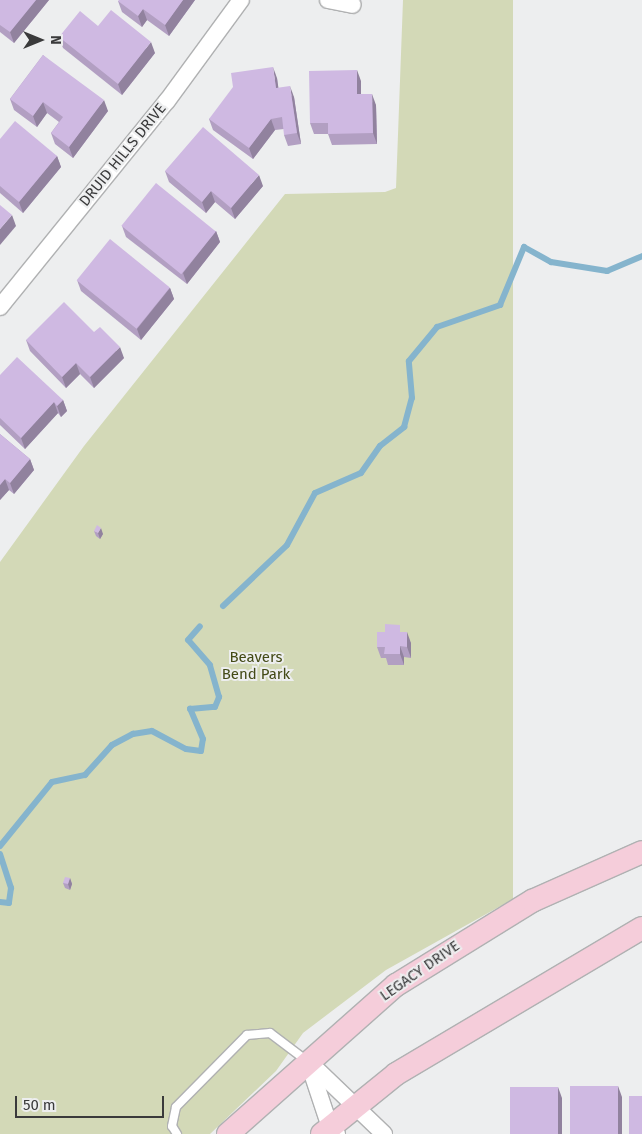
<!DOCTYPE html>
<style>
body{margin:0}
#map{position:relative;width:642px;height:1134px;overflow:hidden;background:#edeeef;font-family:"Fira Sans",sans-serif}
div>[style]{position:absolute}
.green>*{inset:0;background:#d3d9b7}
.stream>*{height:6px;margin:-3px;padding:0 3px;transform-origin:3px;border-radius:3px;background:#85b4cd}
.roads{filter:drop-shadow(1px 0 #b0b1b2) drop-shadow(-1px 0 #b0b1b2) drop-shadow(0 1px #b0b1b2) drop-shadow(0 -1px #b0b1b2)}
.lane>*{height:8px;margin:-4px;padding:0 4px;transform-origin:4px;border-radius:4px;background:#fff}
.street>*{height:16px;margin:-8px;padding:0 8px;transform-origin:8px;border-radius:8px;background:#fff}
.secondary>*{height:22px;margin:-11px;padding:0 11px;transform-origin:11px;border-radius:11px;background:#f5cdda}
.wall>*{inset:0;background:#b29fc2}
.shaded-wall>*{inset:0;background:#91829e}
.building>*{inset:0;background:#cfb9e2;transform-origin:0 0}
span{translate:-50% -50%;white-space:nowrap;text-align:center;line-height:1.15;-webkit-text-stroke:4px #edeeef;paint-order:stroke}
.street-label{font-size:15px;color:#3a3a3b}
.park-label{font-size:15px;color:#434a16}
.north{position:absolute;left:15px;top:15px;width:50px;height:50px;-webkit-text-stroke:4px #edeeef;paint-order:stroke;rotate:90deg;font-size:14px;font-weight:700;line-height:20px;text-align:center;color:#3a3a3b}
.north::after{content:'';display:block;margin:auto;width:18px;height:22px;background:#3a3a3b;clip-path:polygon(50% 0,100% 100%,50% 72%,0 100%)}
.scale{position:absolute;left:15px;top:1096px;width:149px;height:22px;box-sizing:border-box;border:2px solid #3a3a3b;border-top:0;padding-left:6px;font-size:15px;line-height:18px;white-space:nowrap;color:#3a3a3b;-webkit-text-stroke:4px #edeeef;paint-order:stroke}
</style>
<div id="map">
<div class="green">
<div style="clip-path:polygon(403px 0,513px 0,513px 899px,386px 970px,303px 1033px,276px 1071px,210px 1134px,0 1134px,0 562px,84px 446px,285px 194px,385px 192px,396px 188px)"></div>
</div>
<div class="stream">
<div style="left:223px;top:606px;width:88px;rotate:-43.6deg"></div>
<div style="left:287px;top:545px;width:59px;rotate:-61.7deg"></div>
<div style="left:315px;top:493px;width:50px;rotate:-23.5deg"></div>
<div style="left:361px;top:473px;width:33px;rotate:-55deg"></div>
<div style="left:380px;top:446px;width:31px;rotate:-38deg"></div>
<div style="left:404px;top:427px;width:30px;rotate:-75deg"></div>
<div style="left:412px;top:398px;width:37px;rotate:-95deg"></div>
<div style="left:409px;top:361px;width:44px;rotate:-50.5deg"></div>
<div style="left:437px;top:327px;width:67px;rotate:-19.2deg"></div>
<div style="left:500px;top:305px;width:63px;rotate:-67.5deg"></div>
<div style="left:524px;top:247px;width:31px;rotate:29deg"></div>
<div style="left:551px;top:262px;width:57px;rotate:9.1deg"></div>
<div style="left:607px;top:271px;width:38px;rotate:-23deg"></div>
<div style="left:0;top:846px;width:82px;rotate:-50.9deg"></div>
<div style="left:52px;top:782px;width:34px;rotate:-12deg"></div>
<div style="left:85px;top:775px;width:40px;rotate:-48deg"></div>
<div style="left:112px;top:745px;width:24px;rotate:-28deg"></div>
<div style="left:133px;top:734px;width:19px;rotate:-9deg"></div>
<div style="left:152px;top:731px;width:38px;rotate:28deg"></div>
<div style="left:186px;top:749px;width:15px;rotate:8deg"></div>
<div style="left:201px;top:751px;width:12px;rotate:-81deg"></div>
<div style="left:203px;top:739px;width:33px;rotate:-113deg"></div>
<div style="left:190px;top:709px;width:25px;rotate:-5deg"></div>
<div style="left:215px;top:707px;width:11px;rotate:-68deg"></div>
<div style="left:219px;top:697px;width:33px;rotate:-106deg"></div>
<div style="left:210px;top:665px;width:33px;rotate:-131deg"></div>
<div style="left:188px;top:640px;width:18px;rotate:-49deg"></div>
<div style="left:0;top:854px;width:36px;rotate:72deg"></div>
<div style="left:11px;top:888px;width:15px;rotate:98deg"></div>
<div style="left:9px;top:903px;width:9px;rotate:-174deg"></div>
</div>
<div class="roads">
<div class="lane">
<div style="left:177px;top:1134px;width:9px;rotate:-122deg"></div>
<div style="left:172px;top:1126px;width:19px;rotate:-78deg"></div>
<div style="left:176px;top:1107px;width:101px;rotate:-45.4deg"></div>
<div style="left:247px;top:1035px;width:23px;rotate:-5deg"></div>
<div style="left:270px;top:1033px;width:46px;rotate:37.1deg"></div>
</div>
<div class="street">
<div style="left:328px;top:0;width:25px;rotate:11deg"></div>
<div style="left:0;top:307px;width:265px;rotate:-51deg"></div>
<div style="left:167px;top:101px;width:125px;rotate:-53.8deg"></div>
<div style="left:309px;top:1062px;width:104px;rotate:43.8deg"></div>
<div style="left:309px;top:1064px;width:66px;rotate:71.6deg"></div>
<div style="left:330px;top:1127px;width:10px;rotate:45deg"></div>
</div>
<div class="secondary">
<div style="left:228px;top:1134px;width:225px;rotate:-41.6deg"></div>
<div style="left:396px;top:985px;width:160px;rotate:-31.7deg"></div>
<div style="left:532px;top:901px;width:120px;rotate:-24deg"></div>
<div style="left:322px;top:1134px;width:95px;rotate:-39deg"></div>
<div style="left:396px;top:1074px;width:286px;rotate:-30.7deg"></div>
</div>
</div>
<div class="wall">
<div style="clip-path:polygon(0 0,49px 0,14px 43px,0 32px)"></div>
<div style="clip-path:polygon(195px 0,169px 36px,147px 20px,142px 27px,122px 12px,118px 1px)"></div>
<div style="clip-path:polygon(98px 26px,155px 53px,122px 95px,63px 48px,59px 37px)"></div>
<div style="clip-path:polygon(43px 55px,108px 111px,73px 158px,55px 144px,51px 133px,59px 122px,47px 113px,37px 127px,14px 110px,10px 99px)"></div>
<div style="clip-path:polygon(277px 78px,278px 88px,294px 97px,301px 144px,288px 146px,284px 135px,284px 129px,275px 130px,253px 159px,213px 130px,209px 119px)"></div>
<div style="clip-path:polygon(361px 81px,361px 94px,376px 105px,377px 144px,332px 145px,328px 134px,314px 134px,310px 123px)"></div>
<div style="clip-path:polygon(0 139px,57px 156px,61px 167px,23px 213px,0 193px)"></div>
<div style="clip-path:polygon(165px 171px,263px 186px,235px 219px,215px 202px,206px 213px,169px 182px)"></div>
<div style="clip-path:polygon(122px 226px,216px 231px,220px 242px,187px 284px,126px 237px)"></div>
<div style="clip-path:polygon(77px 280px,170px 288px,174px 299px,141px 340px,81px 291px)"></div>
<div style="clip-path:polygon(94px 332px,124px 358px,94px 388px,80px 374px,66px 388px,30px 351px,26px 340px)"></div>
<div style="clip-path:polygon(0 375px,63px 400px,67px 411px,61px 417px,58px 413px,25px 449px,0 425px)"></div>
<div style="clip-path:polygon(0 434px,30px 459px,34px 470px,14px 494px,9px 490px,0 500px)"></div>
<div style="clip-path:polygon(94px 531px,103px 534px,100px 539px,96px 536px)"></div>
<div style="clip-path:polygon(385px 632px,402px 632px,411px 643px,411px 658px,404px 657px,404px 665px,388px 665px,386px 658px,381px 658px,377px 647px)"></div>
<div style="clip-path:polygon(70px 878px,72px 884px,70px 890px,65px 888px,63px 883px)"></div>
</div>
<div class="shaded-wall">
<div style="clip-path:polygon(36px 0,49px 0,14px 43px,10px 32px)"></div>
<div style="clip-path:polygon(183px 0,195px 0,169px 36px,165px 25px)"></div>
<div style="clip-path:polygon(143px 9px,147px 20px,142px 27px,138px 16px)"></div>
<div style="clip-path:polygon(151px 42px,155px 53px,122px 95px,118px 84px)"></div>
<div style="clip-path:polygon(273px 67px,277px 78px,280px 99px,276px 88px)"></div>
<div style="clip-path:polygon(357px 70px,361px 81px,361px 105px,357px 94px)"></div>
<div style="clip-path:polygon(290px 86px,294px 97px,301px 144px,297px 133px)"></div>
<div style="clip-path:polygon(372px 94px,376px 105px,377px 144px,373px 133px)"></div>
<div style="clip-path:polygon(104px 100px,108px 111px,73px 158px,69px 147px)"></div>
<div style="clip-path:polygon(43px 102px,47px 113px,37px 127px,33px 116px)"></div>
<div style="clip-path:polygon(271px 119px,275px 130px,253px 159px,249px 148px)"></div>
<div style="clip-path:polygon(57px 156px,61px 167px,23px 213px,19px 202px)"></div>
<div style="clip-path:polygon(259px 175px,263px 186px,235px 219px,231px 208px)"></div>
<div style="clip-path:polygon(211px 191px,215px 202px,206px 213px,202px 202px)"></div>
<div style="clip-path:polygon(12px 215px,16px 226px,0 245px,0 229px)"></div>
<div style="clip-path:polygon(216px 231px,220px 242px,187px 284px,183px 273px)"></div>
<div style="clip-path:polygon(170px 288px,174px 299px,141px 340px,137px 329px)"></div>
<div style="clip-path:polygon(120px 347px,124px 358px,94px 388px,90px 377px)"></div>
<div style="clip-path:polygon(76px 363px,80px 374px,66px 388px,62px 377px)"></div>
<div style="clip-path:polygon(63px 400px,67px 411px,61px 417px,57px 406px)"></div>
<div style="clip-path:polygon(54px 402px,58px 413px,25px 449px,21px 438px)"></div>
<div style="clip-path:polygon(30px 459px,34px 470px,14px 494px,10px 483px)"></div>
<div style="clip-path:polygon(5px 479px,9px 490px,0 500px,0 485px)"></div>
<div style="clip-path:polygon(101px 528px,103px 534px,100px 539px,98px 533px)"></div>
<div style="clip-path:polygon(407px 632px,411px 643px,411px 658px,407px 647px)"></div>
<div style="clip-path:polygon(400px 646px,404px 657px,404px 665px,400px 654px)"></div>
<div style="clip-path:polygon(70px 878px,72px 884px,70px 890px,68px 884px)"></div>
<div style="clip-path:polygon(618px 1086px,622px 1097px,622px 1134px,618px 1134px)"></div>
<div style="clip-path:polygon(558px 1087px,562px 1098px,562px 1134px,558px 1134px)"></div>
</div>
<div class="building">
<div style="clip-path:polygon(0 0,36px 0,10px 32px,0 25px)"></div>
<div style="clip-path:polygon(119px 0,183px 0,165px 25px,143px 9px,138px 16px,118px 1px)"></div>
<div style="clip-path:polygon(111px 10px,151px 42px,118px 84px,59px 37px,80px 11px,98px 26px)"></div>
<div style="clip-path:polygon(43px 55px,104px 100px,69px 147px,51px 133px,63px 117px,43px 102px,33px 116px,10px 99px)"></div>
<div style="clip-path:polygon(273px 67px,276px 88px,290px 86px,297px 133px,284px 135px,282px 117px,271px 119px,249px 148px,209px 119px,233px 87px,231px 73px)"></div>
<div style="clip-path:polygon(357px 70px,357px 94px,372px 94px,373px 133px,328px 134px,328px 123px,310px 123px,309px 71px)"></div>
<div style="clip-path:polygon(15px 121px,57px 156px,19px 202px,0 186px,0 139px)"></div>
<div style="clip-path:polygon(203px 127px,259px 175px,231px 208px,211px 191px,202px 202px,165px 171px)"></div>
<div style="left:156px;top:183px;width:77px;height:55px;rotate:39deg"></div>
<div style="clip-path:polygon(0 205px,12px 215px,0 229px)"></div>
<div style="left:110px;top:239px;width:77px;height:53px;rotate:39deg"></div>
<div style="clip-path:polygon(64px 302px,94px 332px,100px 327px,120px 347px,90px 377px,76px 363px,62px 377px,26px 340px)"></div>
<div style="clip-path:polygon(17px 357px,63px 400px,57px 406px,54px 402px,21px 438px,0 418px,0 375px)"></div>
<div style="clip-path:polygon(0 434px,30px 459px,10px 483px,5px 479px,0 485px)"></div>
<div style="clip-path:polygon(97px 525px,101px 528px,98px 533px,94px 531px)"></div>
<div style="clip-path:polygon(385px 624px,400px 625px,400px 632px,407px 632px,407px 647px,400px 646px,400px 654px,384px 654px,385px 647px,377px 647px,377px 632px,385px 632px)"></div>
<div style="clip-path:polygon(65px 877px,70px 878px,68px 884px,63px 883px)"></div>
<div style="left:570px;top:1086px;width:48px;height:48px"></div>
<div style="left:510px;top:1087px;width:48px;height:47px"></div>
<div style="left:629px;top:1096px;width:13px;height:38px"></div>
</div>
<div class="street-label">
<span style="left:123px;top:155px;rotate:-51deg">DRUID HILLS DRIVE</span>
<span style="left:420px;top:971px;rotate:-35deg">LEGACY DRIVE</span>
</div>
<div class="park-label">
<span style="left:256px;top:666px">Beavers<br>Bend Park</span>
</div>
<div class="north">N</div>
<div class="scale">50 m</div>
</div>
